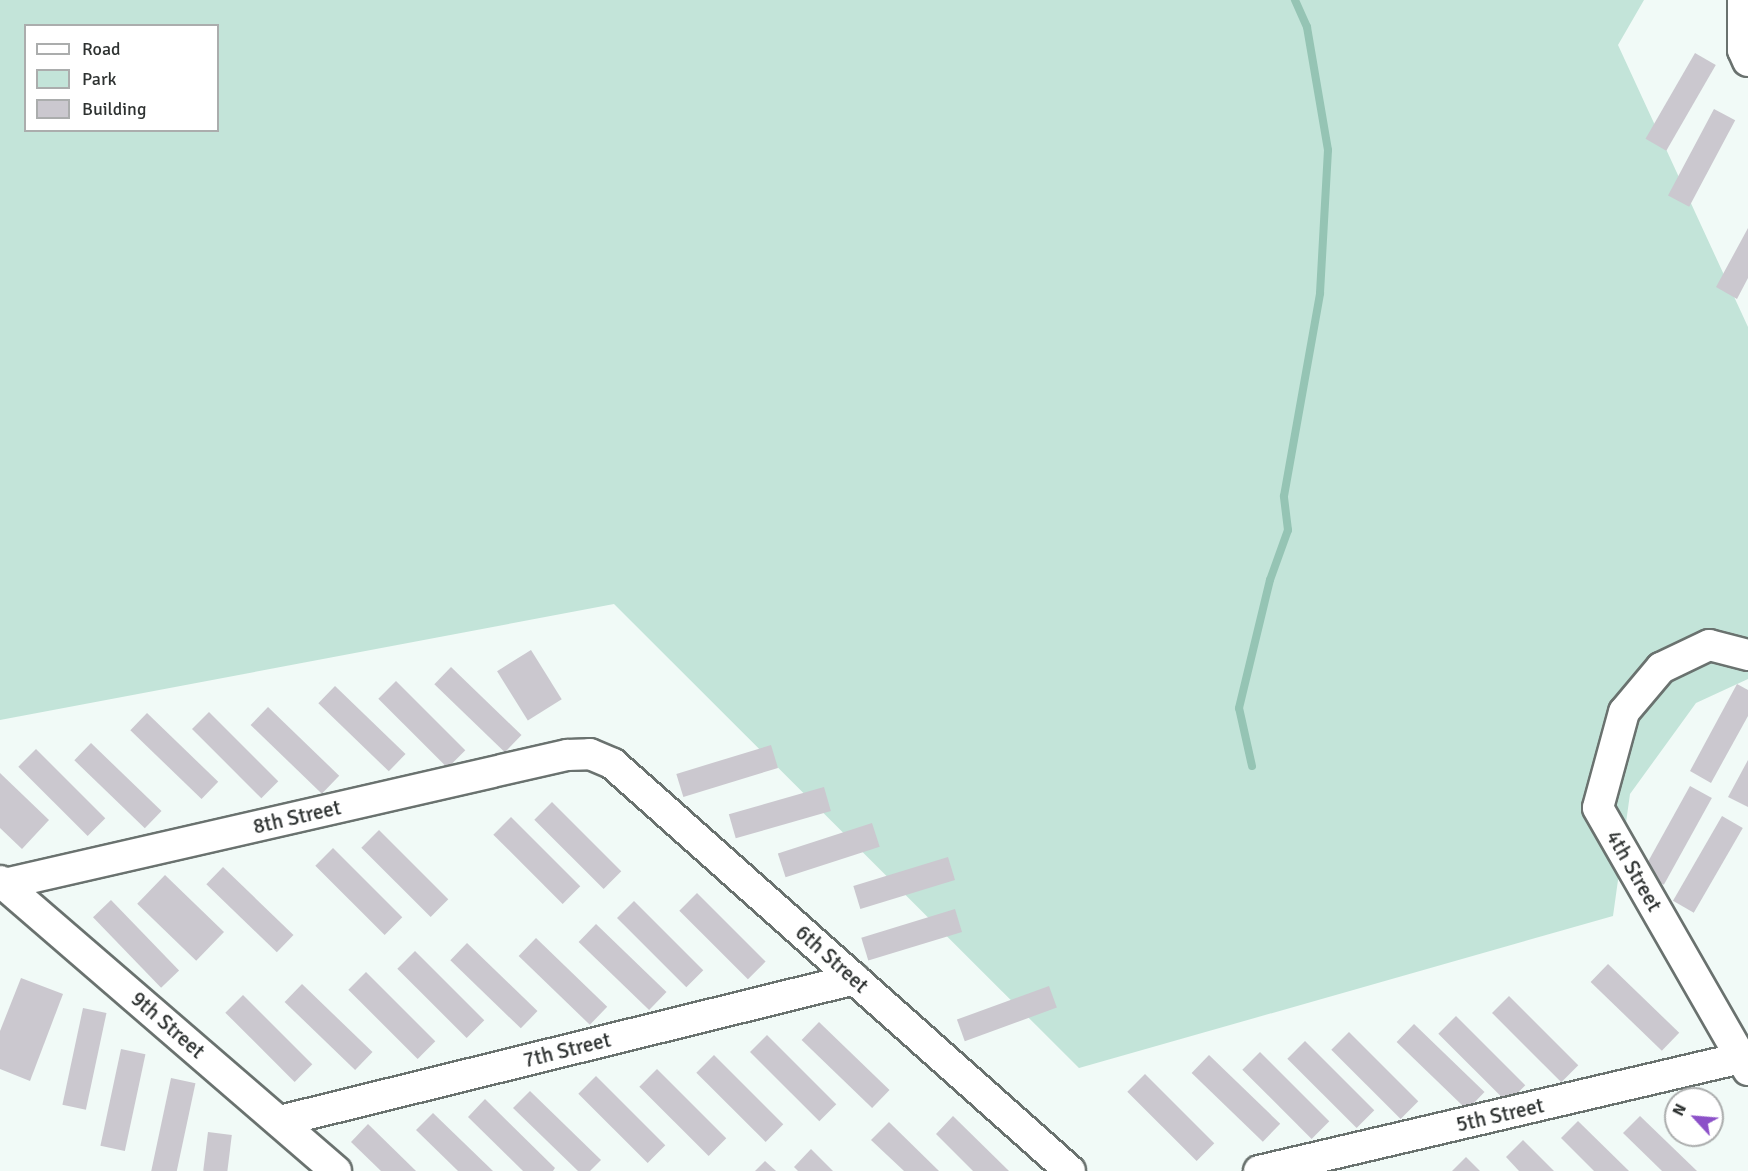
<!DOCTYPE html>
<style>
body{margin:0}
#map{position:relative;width:1748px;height:1171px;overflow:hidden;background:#f1faf7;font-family:Signika,sans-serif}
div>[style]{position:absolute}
.green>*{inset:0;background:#c3e4d9}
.stream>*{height:8px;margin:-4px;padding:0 4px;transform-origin:4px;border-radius:4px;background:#95c4b4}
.building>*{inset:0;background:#cbc8cf;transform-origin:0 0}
.roads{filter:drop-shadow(2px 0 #6a726f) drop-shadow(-2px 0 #6a726f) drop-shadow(0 2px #6a726f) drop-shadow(0 -2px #6a726f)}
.minor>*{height:30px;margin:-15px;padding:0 15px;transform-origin:15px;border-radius:15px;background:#fff}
span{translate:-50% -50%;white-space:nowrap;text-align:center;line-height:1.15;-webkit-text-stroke:4.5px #fff;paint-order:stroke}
.street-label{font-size:21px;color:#2e3231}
.legend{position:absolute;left:24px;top:24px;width:195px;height:108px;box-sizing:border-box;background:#fff;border:2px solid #abadad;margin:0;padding:8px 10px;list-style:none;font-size:18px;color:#2e3231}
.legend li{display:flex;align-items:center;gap:12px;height:30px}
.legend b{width:30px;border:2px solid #abadad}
.north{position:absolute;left:1664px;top:1087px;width:60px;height:60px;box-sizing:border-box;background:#fff;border:2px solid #abadad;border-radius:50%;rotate:296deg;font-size:16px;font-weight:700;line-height:24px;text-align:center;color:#2e3231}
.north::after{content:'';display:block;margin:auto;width:21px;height:27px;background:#8c51c8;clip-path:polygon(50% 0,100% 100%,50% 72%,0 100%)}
</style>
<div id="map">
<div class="green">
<div style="clip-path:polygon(evenodd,0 0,1644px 0,1618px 45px,1748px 327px,1748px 679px,1696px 703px,1630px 794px,1613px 916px,1079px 1068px,614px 604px,0 720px,0 0,26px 26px,218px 26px,218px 130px,26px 130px,26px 26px)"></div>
</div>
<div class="stream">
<div style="left:1252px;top:766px;width:59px;rotate:-102.6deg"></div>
<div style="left:1239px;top:708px;width:132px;rotate:-76.4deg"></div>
<div style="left:1270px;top:580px;width:53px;rotate:-70.2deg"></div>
<div style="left:1288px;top:530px;width:34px;rotate:-97deg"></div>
<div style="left:1284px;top:496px;width:206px;rotate:-79.9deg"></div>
<div style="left:1320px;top:293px;width:143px;rotate:-86.8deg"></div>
<div style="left:1328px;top:150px;width:125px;rotate:-99.7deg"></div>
<div style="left:1307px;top:27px;width:30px;rotate:-114deg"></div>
</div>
<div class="building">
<div style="left:1695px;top:53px;width:24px;height:99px;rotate:30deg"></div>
<div style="left:1714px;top:109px;width:24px;height:98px;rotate:28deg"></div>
<div style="clip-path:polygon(1748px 228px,1748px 278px,1737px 299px,1716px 287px)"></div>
<div style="left:531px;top:650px;width:58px;height:40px;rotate:58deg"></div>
<div style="left:451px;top:667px;width:98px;height:24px;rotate:44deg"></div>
<div style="left:396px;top:681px;width:98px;height:25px;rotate:45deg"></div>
<div style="clip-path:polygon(1737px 684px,1748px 690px,1748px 716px,1711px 783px,1690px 771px)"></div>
<div style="left:335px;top:686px;width:98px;height:24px;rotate:44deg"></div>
<div style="left:268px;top:707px;width:99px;height:25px;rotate:44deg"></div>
<div style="left:209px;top:712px;width:98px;height:24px;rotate:45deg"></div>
<div style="left:147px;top:713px;width:99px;height:24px;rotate:44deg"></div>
<div style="left:91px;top:743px;width:98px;height:24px;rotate:44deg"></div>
<div style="left:771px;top:745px;width:24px;height:99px;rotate:73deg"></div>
<div style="left:36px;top:749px;width:98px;height:25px;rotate:45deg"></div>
<div style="clip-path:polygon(1748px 760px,1748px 807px,1728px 797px)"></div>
<div style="clip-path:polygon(0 773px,49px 820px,22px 849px,0 828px)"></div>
<div style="left:1690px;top:786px;width:25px;height:99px;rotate:29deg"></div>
<div style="left:824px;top:787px;width:25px;height:99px;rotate:74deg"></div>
<div style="left:552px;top:802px;width:98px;height:25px;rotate:45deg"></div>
<div style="left:1722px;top:816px;width:24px;height:98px;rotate:30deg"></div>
<div style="left:511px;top:817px;width:98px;height:25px;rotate:45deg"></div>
<div style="left:872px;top:823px;width:25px;height:99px;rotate:72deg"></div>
<div style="left:379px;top:830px;width:98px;height:25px;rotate:45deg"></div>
<div style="left:333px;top:848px;width:98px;height:25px;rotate:45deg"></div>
<div style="left:948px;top:857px;width:24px;height:99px;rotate:73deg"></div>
<div style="left:223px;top:867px;width:98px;height:24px;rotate:44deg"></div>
<div style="left:165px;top:875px;width:82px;height:40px;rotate:44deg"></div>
<div style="left:697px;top:893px;width:97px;height:25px;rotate:45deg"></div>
<div style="left:111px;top:900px;width:98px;height:25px;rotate:46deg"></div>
<div style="left:634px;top:901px;width:98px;height:24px;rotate:45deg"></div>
<div style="left:955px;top:909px;width:24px;height:98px;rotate:73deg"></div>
<div style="left:596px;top:924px;width:98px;height:25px;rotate:44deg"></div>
<div style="left:536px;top:938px;width:99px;height:25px;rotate:44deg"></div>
<div style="left:467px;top:943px;width:98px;height:24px;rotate:44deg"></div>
<div style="left:415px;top:951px;width:98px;height:25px;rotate:45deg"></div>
<div style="left:1608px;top:964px;width:99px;height:25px;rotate:44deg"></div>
<div style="left:366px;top:972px;width:98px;height:25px;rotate:45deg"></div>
<div style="clip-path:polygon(21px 978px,63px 994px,30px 1081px,0 1069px,0 1031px)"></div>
<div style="left:302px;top:984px;width:98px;height:25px;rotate:44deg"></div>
<div style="left:1049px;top:986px;width:23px;height:98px;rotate:70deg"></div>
<div style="left:243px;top:995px;width:98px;height:25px;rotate:45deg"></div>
<div style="left:1509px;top:996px;width:98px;height:24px;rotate:45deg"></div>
<div style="left:83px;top:1008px;width:24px;height:99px;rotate:12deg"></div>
<div style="left:1456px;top:1016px;width:98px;height:25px;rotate:45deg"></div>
<div style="left:819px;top:1022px;width:98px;height:25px;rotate:44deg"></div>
<div style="left:1414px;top:1024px;width:98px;height:25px;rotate:44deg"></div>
<div style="left:1349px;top:1032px;width:98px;height:25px;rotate:45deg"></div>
<div style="left:767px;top:1035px;width:98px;height:24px;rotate:45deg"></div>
<div style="left:1305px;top:1041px;width:98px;height:25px;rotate:45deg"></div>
<div style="left:121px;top:1049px;width:25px;height:99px;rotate:12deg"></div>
<div style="left:1260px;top:1052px;width:98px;height:25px;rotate:45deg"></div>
<div style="left:714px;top:1055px;width:98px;height:25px;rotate:45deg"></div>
<div style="left:1209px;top:1055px;width:99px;height:25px;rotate:44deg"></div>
<div style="left:657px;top:1069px;width:98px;height:25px;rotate:45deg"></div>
<div style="left:1145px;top:1074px;width:98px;height:25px;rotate:45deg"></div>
<div style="left:596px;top:1076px;width:98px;height:25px;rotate:45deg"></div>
<div style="left:171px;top:1078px;width:25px;height:95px;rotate:12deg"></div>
<div style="clip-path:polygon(530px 1091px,601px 1160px,590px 1171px,578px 1171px,513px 1108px)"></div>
<div style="clip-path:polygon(485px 1099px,555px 1168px,553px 1171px,523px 1171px,468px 1117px)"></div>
<div style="clip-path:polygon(433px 1113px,493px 1171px,458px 1171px,416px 1130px)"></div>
<div style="clip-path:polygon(953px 1116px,1009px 1171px,973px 1171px,936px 1134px)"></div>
<div style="clip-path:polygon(1640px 1116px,1697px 1171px,1662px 1171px,1623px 1133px)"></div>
<div style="clip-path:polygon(1578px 1121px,1629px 1171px,1594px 1171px,1561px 1138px)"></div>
<div style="clip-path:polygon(889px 1122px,939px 1171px,904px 1171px,871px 1140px)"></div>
<div style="clip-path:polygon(368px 1124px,416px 1171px,381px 1171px,351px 1142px)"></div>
<div style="left:208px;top:1132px;width:24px;height:39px;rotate:7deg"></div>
<div style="clip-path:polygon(1523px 1140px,1554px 1171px,1519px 1171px,1506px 1157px)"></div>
<div style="clip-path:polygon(811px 1149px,833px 1171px,798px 1171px,794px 1167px)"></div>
<div style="clip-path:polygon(1466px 1157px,1480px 1171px,1452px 1171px)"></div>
<div style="clip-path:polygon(765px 1161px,776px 1171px,755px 1171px)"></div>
</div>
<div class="roads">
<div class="minor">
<div style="left:1743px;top:0;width:50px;rotate:90deg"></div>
<div style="left:1743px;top:50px;width:12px;rotate:66deg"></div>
<div style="left:1748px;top:655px;width:40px;rotate:-165.6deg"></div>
<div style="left:1709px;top:645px;width:53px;rotate:154.4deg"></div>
<div style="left:1661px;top:668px;width:57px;rotate:130.1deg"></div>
<div style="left:1624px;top:712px;width:99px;rotate:105.2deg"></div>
<div style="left:1598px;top:808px;width:302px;rotate:60.2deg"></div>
<div style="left:0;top:881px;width:444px;rotate:40.8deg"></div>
<div style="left:4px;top:884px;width:578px;rotate:-12.91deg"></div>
<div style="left:567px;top:755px;width:23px;rotate:-2deg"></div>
<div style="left:590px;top:754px;width:25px;rotate:23deg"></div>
<div style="left:613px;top:764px;width:612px;rotate:41.69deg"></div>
<div style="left:280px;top:1121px;width:592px;rotate:-13.87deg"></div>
<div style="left:1259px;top:1171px;width:495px;rotate:-13.2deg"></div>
</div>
</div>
<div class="street-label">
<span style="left:297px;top:817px;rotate:-13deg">8th Street</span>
<span style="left:1634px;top:871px;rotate:60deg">4th Street</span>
<span style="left:832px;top:959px;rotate:42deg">6th Street</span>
<span style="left:168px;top:1025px;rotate:41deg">9th Street</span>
<span style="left:567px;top:1050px;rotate:-14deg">7th Street</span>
<span style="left:1500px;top:1115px;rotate:-13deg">5th Street</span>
</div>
<ul class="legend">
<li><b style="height:8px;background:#fff"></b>Road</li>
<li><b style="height:16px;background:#c3e4d9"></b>Park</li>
<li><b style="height:16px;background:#cbc8cf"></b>Building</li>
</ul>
<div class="north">N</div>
</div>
